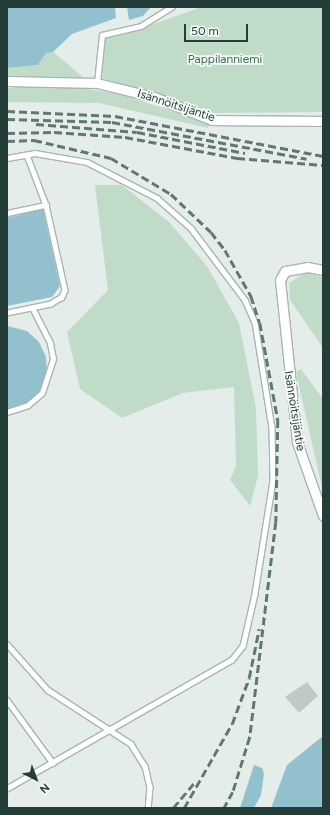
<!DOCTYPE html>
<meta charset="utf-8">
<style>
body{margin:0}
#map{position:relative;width:330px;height:815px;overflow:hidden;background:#e5edea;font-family:Figtree,sans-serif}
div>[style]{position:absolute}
.green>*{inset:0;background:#c0dcc9}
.water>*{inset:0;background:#92c1cd}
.building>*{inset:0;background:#bdcac6}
.roads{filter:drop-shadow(1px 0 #a8b5b1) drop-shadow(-1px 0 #a8b5b1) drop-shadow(0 1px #a8b5b1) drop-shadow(0 -1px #a8b5b1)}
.service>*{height:4.5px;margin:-2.25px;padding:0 2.25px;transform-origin:2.25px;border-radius:2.25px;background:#fff}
.minor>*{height:9px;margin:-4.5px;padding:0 4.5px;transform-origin:4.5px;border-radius:4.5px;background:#fff}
.rail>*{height:2.5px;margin-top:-1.25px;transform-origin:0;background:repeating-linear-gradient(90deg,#607873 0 8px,transparent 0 12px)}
span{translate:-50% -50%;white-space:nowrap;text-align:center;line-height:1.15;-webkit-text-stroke:3.5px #f5f9f8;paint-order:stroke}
.park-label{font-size:12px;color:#33714e}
.street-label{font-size:12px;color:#253d38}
.frame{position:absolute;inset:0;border:8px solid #253d38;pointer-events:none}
.north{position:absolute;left:16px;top:759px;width:40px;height:40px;-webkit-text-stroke:3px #f5f9f8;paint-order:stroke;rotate:138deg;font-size:11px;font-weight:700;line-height:16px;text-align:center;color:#253d38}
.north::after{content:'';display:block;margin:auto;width:14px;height:18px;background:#253d38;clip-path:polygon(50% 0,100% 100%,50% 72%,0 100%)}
.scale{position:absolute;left:184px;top:24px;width:64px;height:18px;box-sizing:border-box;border:2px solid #253d38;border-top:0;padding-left:5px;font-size:12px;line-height:14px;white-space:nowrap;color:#253d38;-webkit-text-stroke:3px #f5f9f8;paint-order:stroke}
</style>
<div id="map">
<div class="green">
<div style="clip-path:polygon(201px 7px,323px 7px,323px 112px,214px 113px,102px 78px,105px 37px,143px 28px)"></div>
<div style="clip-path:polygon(53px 52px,83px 77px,7px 78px,7px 68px,38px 65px,46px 53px)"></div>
<div style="clip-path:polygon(78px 87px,123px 95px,209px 123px,208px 128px,99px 103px,7px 102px,7px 88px)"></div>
<div style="clip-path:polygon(95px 185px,122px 185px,169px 222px,207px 266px,239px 323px,256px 408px,258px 476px,250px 506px,230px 480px,236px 466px,234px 387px,183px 393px,122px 418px,80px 389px,67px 332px,108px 290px)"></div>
<div style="clip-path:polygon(305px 273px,323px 277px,323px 348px,290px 300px,289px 283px)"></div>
<div style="clip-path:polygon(301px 369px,323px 399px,323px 492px,296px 372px)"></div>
</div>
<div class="water">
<div style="clip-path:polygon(7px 7px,115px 7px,116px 18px,72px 34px,53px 52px,46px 53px,38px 65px,7px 68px)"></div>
<div style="clip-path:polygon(127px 7px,151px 7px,143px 16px,129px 20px)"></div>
<div style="clip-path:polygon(43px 209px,60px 286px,52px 297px,7px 306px,7px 218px)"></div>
<div style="clip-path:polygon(7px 326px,27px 331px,39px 342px,46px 357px,47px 373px,42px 389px,31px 401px,16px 408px,7px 409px)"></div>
<div style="clip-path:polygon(323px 736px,323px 808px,271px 808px,287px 765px)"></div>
<div style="clip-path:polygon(254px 765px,262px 768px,264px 774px,261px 795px,254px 808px,240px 808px)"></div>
</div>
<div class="building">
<div style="clip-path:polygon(307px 682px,318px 696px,299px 713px,285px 697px)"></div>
</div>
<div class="roads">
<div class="service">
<div style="left:97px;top:83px;width:48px;rotate:-84.1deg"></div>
<div style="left:102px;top:35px;width:40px;rotate:-13deg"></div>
<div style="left:141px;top:26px;width:36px;rotate:-32deg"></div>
<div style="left:27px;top:155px;width:53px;rotate:69.2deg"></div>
<div style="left:7px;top:158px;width:28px;rotate:-10deg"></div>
<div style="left:35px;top:153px;width:53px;rotate:9.8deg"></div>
<div style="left:87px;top:162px;width:79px;rotate:27.2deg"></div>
<div style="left:157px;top:198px;width:45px;rotate:41.4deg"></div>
<div style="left:191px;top:228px;width:90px;rotate:53.1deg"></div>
<div style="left:245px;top:300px;width:24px;rotate:66deg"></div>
<div style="left:255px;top:322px;width:107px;rotate:80.9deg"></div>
<div style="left:272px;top:428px;width:53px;rotate:88.9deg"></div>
<div style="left:273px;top:481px;width:114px;rotate:99.1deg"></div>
<div style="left:255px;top:594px;width:53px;rotate:103deg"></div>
<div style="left:243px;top:646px;width:18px;rotate:128deg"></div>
<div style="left:232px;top:660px;width:259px;rotate:150.2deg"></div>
<div style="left:7px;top:213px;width:40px;rotate:-12deg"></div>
<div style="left:46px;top:205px;width:87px;rotate:77.4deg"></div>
<div style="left:65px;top:290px;width:8px;rotate:113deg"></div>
<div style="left:62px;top:297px;width:13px;rotate:148deg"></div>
<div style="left:51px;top:304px;width:45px;rotate:168.4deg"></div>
<div style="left:7px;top:412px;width:22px;rotate:-18deg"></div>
<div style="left:28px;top:405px;width:18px;rotate:-41deg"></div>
<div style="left:42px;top:393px;width:36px;rotate:-72deg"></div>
<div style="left:53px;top:359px;width:16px;rotate:-101deg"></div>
<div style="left:50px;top:343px;width:39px;rotate:-117deg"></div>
<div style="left:7px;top:644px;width:62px;rotate:48.3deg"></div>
<div style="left:48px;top:690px;width:99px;rotate:33deg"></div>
<div style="left:131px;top:744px;width:26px;rotate:58deg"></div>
<div style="left:145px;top:766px;width:22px;rotate:77deg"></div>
<div style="left:150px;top:787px;width:21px;rotate:95deg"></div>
<div style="left:7px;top:700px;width:78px;rotate:53.9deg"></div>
</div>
<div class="minor">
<div style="left:7px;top:81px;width:90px;rotate:1.3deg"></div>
<div style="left:97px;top:83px;width:59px;rotate:13.8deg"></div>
<div style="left:154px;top:97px;width:62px;rotate:21.6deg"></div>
<div style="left:212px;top:120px;width:111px;rotate:0.5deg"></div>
<div style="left:323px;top:270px;width:15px;rotate:-169deg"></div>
<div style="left:308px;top:267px;width:23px;rotate:170deg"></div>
<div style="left:285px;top:271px;width:10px;rotate:119deg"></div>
<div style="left:280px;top:280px;width:163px;rotate:84deg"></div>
<div style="left:297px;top:442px;width:78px;rotate:70.6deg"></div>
</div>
</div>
<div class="rail">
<div style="left:7px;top:111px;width:108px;rotate:2.7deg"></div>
<div style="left:115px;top:116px;width:212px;rotate:10.9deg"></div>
<div style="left:7px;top:119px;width:105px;rotate:1.6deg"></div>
<div style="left:112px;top:122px;width:198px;rotate:10.7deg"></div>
<div style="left:36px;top:124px;width:101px;rotate:4.5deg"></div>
<div style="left:137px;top:132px;width:110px;rotate:11deg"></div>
<div style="left:7px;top:133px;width:47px;rotate:-1.2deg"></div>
<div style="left:54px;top:132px;width:71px;rotate:4deg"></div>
<div style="left:125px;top:137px;width:114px;rotate:10.6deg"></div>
<div style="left:237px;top:158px;width:86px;rotate:4.7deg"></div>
<div style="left:7px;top:141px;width:27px;rotate:-2deg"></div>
<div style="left:34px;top:140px;width:79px;rotate:13.2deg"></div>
<div style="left:111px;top:158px;width:70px;rotate:31deg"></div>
<div style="left:171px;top:194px;width:55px;rotate:43.5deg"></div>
<div style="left:211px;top:232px;width:23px;rotate:52deg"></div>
<div style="left:225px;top:250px;width:53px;rotate:60.5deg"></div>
<div style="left:251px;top:296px;width:28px;rotate:72deg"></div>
<div style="left:260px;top:323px;width:99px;rotate:79.5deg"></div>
<div style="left:278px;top:420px;width:102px;rotate:91.1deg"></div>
<div style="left:276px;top:522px;width:217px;rotate:96.9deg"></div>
<div style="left:250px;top:737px;width:58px;rotate:107.2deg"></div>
<div style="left:233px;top:792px;width:18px;rotate:119deg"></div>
<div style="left:173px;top:808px;width:33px;rotate:-50deg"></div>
<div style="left:184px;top:808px;width:97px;rotate:-60.3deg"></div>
<div style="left:232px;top:724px;width:49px;rotate:-69.7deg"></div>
<div style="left:249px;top:678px;width:50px;rotate:-78.5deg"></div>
</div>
<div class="park-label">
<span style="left:225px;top:60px">Pappilanniemi</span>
</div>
<div class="street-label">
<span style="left:176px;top:106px;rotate:18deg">Isännöitsijäntie</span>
<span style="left:294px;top:411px;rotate:81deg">Isännöitsijäntie</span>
</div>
<div class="frame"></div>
<div class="north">N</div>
<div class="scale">50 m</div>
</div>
